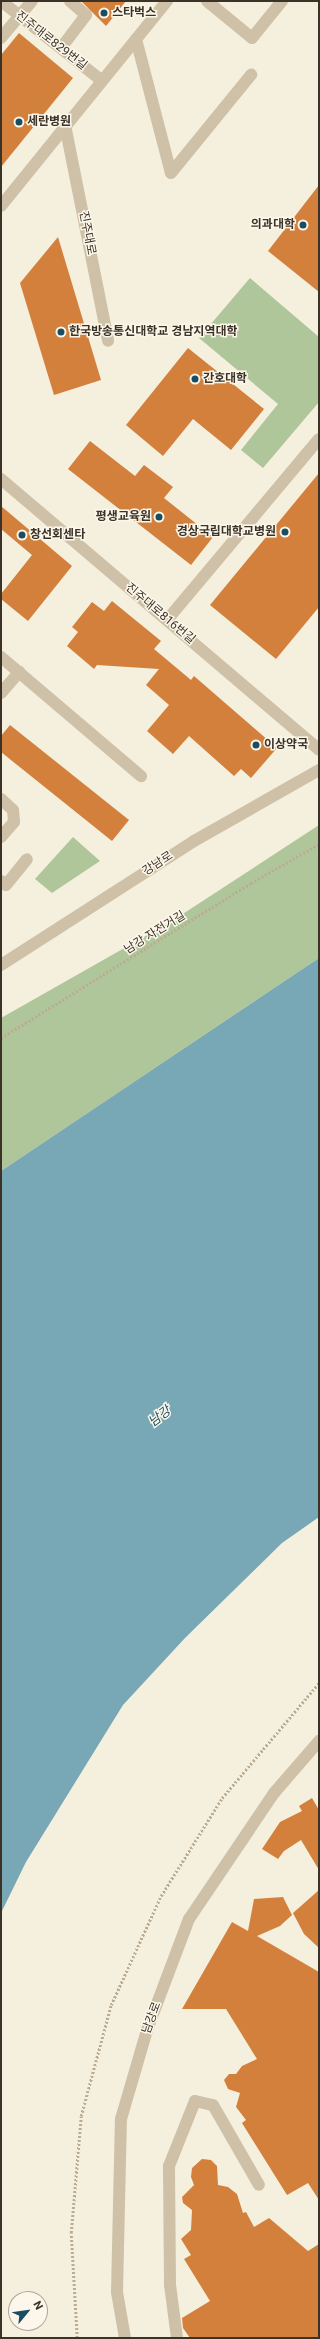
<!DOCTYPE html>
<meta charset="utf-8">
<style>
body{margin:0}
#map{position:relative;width:320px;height:2339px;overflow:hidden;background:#f5efdd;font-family:Roboto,"Noto Sans KR",sans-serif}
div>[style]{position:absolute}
.green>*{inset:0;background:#afc69b}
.water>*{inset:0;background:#78a7b6}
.building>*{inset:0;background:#d3803d}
.path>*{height:2.5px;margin-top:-1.25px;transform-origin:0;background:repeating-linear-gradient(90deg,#bbac91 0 2px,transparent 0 4px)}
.minor>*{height:12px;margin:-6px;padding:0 6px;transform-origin:6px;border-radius:6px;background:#cfc1a7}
.dots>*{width:11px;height:11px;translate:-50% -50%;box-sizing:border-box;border:2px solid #fcf7ea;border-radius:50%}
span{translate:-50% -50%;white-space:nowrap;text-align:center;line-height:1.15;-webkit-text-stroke:3px #fcf7ea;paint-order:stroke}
.poi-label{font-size:12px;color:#3b3228;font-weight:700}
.left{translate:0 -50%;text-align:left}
.right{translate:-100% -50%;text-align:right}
.street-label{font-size:12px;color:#3b3228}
.water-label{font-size:13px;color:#194e62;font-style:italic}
.frame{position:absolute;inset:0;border:2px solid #3b3228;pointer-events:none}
.north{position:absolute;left:8px;top:2291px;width:40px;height:40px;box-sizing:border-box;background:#fcf7ea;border:1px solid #afa89c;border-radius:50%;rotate:61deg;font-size:11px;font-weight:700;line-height:16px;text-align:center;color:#3b3228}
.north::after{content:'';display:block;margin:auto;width:14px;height:18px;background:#194e62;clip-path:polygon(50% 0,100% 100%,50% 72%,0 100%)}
</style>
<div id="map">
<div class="green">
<div style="clip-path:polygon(250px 278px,319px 337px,319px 402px,263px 468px,241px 450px,278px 404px,199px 338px)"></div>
<div style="clip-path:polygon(319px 825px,319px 958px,1px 1171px,1px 1018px,172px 921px)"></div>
<div style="clip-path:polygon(73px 837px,100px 861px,52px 893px,35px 879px)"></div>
</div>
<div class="water">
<div style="clip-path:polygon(319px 958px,319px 1517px,282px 1543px,185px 1638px,123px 1705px,26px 1862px,1px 1913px,1px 1171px)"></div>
</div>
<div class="building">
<div style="clip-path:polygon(81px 1px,126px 1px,106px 26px)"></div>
<div style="clip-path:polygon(19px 33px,73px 78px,1px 167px,1px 55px)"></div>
<div style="clip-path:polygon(319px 185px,319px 292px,268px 251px)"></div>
<div style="clip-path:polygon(58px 237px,101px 380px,54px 395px,20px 283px)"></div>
<div style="clip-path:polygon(188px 348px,264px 409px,231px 450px,193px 419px,163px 456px,126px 425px)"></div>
<div style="clip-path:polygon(90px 441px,135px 476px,144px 465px,173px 487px,164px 498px,213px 537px,191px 565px,68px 469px)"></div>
<div style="clip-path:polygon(319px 473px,319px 607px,276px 659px,210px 605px)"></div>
<div style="clip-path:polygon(1px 506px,72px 566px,28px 621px,1px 599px,1px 594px,32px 555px,1px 529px)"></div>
<div style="clip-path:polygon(112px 601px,161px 641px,154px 649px,191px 680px,194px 676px,277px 748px,251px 778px,241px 769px,234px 776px,189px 736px,173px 754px,147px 731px,169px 705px,146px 685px,159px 669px,97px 665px,94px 669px,67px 646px,78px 632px,72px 627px,92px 602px,104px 611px)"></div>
<div style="clip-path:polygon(10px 725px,129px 820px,112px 841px,1px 752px,1px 736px)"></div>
<div style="clip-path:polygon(312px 1798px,319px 1810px,319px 1870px,301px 1840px,284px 1851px,278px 1859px,262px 1849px,280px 1822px,302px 1811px,299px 1806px)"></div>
<div style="clip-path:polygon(319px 1890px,319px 1948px,304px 1934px,293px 1913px)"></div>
<div style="clip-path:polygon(283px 1897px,292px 1915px,280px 1926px,257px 1936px,319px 1972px,319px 2200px,308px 2183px,287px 2195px,242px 2123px,246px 2120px,236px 2107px,240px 2093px,228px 2089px,224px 2080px,229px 2074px,236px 2074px,242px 2066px,257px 2059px,226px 2009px,182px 2009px,232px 1922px,248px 1931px,254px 1899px)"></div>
<div style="clip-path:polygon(202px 2159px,211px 2160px,217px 2166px,218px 2185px,228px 2187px,237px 2194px,243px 2213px,246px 2212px,254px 2227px,269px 2218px,308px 2251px,319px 2244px,319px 2338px,190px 2338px,183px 2328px,182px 2318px,210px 2301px,184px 2259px,191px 2255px,181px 2239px,191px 2230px,192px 2210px,183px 2203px,182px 2197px,194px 2185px,191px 2177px,192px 2168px)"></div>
</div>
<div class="path">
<div style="left:1px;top:1038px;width:294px;rotate:-31.8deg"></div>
<div style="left:251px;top:883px;width:78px;rotate:-29.8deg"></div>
<div style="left:77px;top:2338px;width:105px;rotate:-93.3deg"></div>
<div style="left:71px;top:2233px;width:117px;rotate:-85.1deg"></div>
<div style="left:81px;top:2116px;width:115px;rotate:-74.9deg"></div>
<div style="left:111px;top:2005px;width:120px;rotate:-65.4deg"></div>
<div style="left:161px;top:1896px;width:115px;rotate:-58.1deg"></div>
<div style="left:222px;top:1798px;width:150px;rotate:-49.9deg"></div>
</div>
<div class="minor">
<div style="left:1px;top:1px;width:127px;rotate:38.3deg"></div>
<div style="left:207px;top:1px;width:58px;rotate:39.4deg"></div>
<div style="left:252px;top:38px;width:48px;rotate:-51deg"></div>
<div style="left:1px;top:38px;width:48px;rotate:-50deg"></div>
<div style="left:136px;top:39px;width:138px;rotate:75.4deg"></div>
<div style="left:171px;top:173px;width:127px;rotate:-50.8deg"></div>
<div style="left:61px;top:48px;width:41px;rotate:-52.9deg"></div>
<div style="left:86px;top:15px;width:21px;rotate:-139deg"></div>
<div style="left:65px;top:125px;width:220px;rotate:78.7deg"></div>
<div style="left:1px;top:206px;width:264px;rotate:-51deg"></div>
<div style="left:1px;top:479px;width:418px;rotate:40.4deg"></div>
<div style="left:167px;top:620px;width:236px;rotate:-50deg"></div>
<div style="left:1px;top:657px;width:184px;rotate:40.4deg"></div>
<div style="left:1px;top:693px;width:28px;rotate:-49deg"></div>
<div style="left:1px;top:799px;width:16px;rotate:43deg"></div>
<div style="left:13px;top:810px;width:12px;rotate:85deg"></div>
<div style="left:14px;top:822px;width:20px;rotate:131deg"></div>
<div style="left:1px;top:881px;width:6px;rotate:39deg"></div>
<div style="left:6px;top:885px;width:33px;rotate:-51deg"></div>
<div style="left:1px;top:965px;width:229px;rotate:-32.7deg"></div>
<div style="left:194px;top:841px;width:144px;rotate:-29.6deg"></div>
<div style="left:125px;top:2338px;width:47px;rotate:-99.9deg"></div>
<div style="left:117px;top:2292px;width:173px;rotate:-88.7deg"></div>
<div style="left:121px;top:2119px;width:93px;rotate:-73.7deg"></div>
<div style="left:147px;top:2030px;width:119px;rotate:-69.3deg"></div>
<div style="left:189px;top:1919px;width:152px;rotate:-56deg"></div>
<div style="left:274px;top:1793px;width:69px;rotate:-49.1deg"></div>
<div style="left:177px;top:2338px;width:53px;rotate:-97.5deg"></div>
<div style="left:170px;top:2285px;width:119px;rotate:-90.5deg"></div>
<div style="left:169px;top:2166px;width:70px;rotate:-68.2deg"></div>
<div style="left:195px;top:2101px;width:18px;rotate:13deg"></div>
<div style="left:213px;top:2105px;width:92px;rotate:60.1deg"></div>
</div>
<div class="dots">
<div style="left:104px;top:13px;background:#194e62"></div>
<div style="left:19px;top:122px;background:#194e62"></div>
<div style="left:303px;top:225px;background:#194e62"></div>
<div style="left:61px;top:332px;background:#194e62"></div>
<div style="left:195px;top:379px;background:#194e62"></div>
<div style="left:159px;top:517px;background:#194e62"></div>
<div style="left:285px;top:532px;background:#194e62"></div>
<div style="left:22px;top:535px;background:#194e62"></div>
<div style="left:256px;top:745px;background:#194e62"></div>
</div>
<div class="poi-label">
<span class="left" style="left:112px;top:13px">스타벅스</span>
<span class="left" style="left:27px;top:122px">세란병원</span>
<span class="right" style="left:295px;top:225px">의과대학</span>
<span class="left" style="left:69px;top:332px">한국방송통신대학교 경남지역대학</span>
<span class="left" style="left:203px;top:379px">간호대학</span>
<span class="right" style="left:151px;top:517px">평생교육원</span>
<span class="right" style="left:276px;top:532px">경상국립대학교병원</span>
<span class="left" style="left:30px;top:535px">창선회센타</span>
<span class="left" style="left:264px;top:745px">이상약국</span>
</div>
<div class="street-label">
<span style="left:51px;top:41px;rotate:38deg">진주대로829번길</span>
<span style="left:87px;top:233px;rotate:79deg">진주대로</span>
<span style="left:160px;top:614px;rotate:40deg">진주대로816번길</span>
<span style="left:158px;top:864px;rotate:-33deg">강남로</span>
<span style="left:155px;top:933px;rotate:-32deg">남강 자전거길</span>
<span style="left:152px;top:2018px;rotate:-70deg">남강로</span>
</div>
<div class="water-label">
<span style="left:160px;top:1417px;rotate:-37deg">남강</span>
</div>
<div class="frame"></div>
<div class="north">N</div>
</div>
